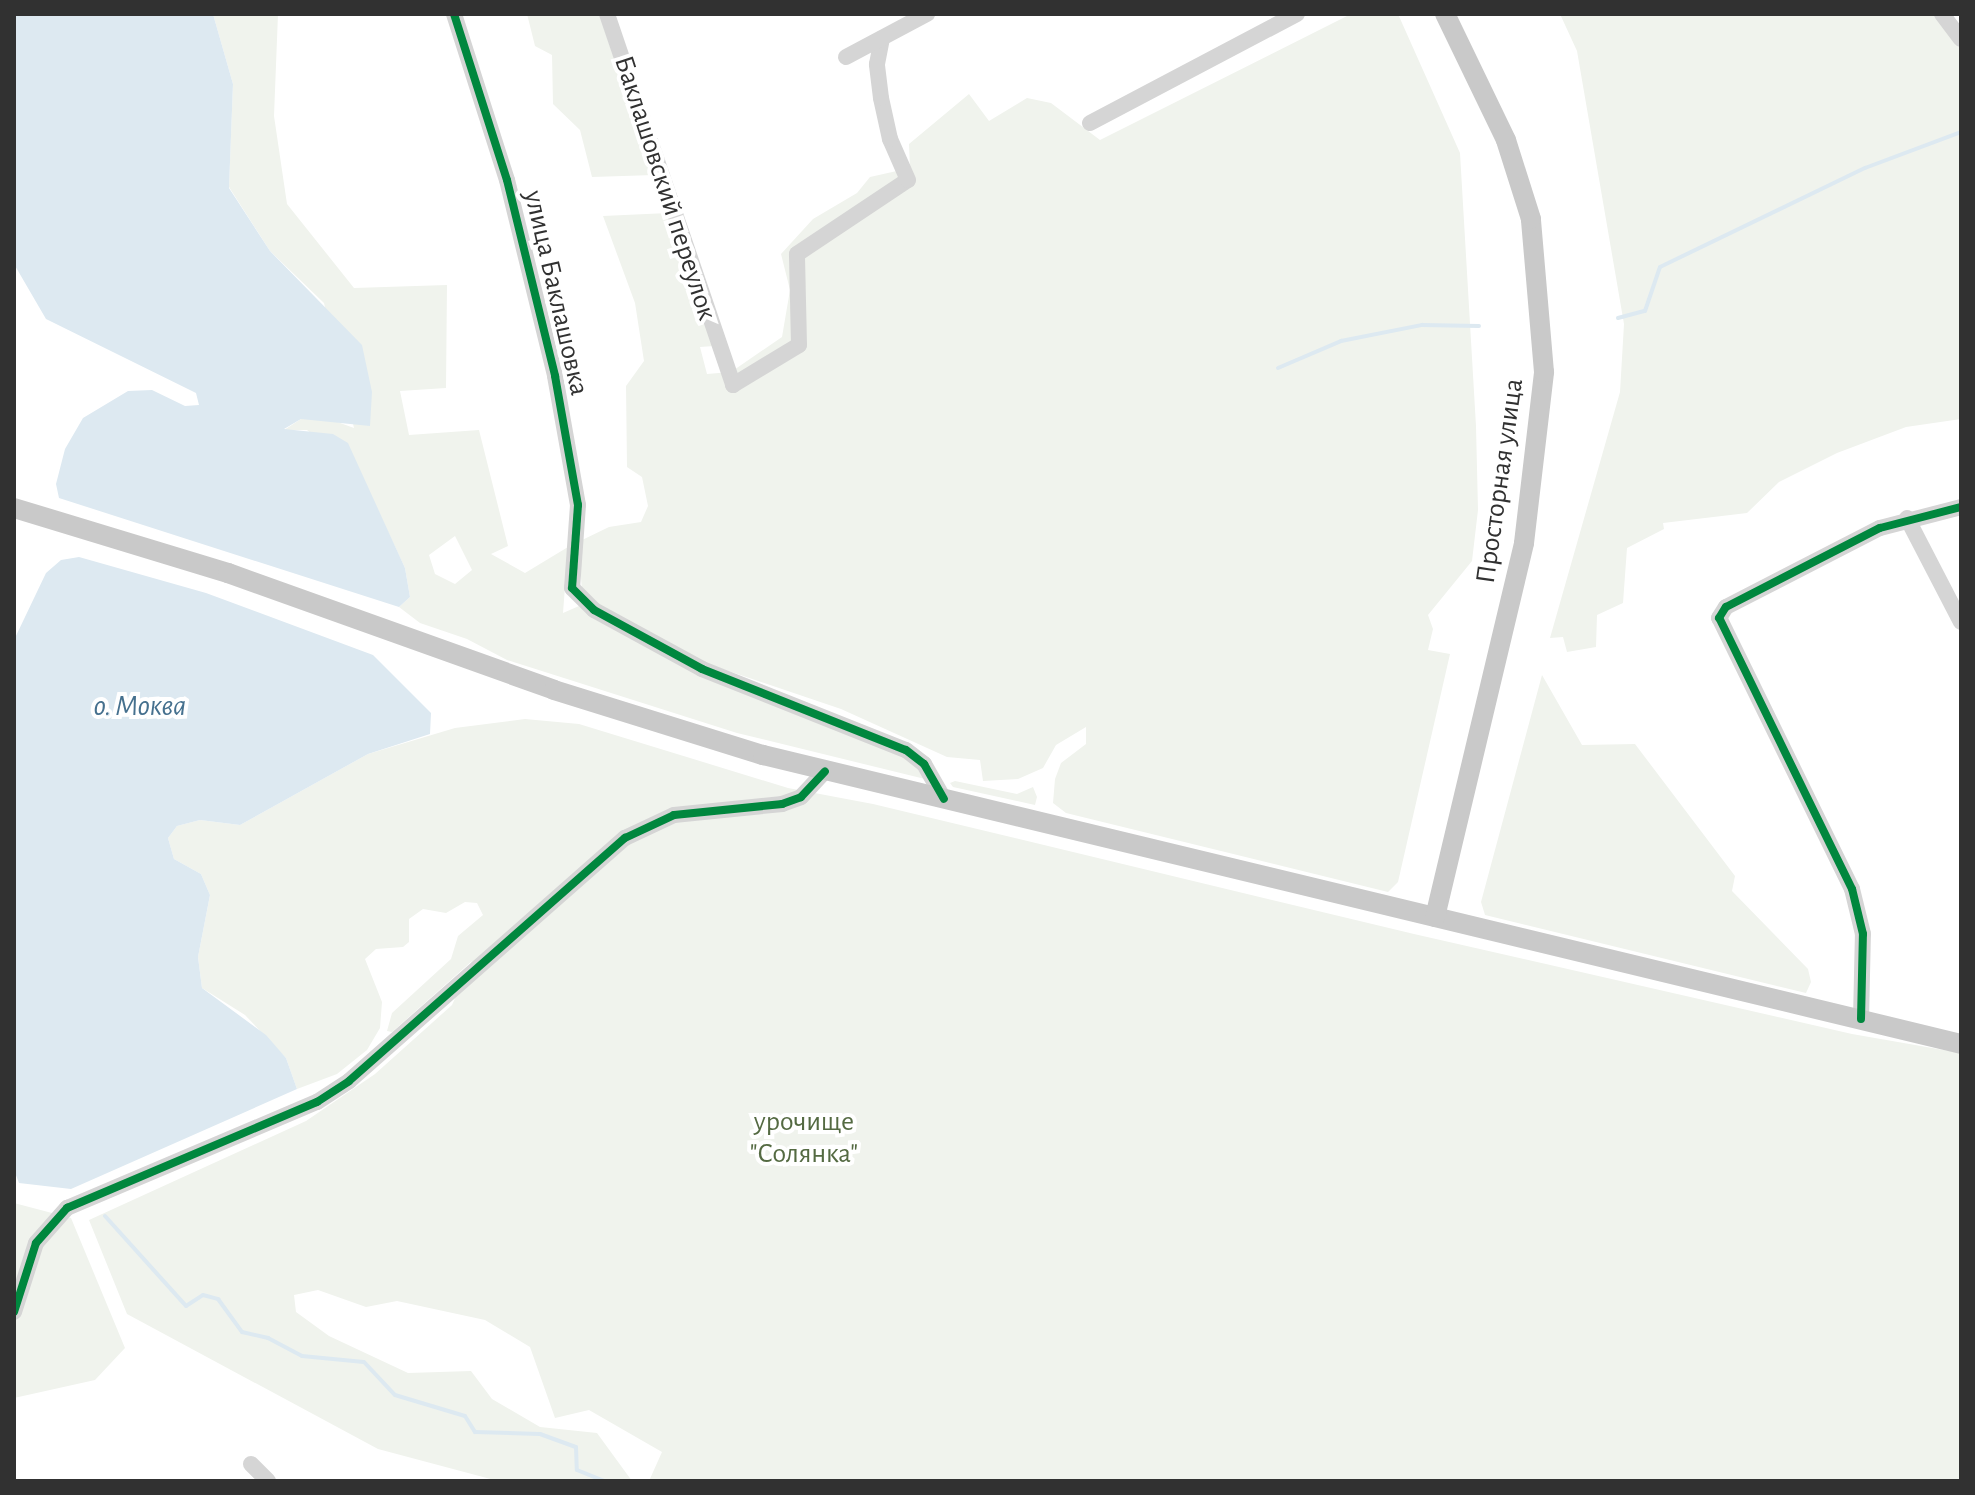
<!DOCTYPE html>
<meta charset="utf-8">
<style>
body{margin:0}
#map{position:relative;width:1975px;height:1495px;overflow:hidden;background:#fff;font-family:"Alegreya Sans",sans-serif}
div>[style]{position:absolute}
.green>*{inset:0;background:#f0f3ed}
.water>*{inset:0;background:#dde9f1}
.stream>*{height:4px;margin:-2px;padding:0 2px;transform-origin:2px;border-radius:2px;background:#dde9f1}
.minor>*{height:16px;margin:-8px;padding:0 8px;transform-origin:8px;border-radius:8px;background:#d5d5d5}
.major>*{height:20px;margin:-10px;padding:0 10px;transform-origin:10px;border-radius:10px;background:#c9c9c9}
.cycleway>*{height:8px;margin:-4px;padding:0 4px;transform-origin:4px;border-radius:4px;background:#00873e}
span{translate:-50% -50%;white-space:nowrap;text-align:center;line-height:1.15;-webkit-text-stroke:8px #fff;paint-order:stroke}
.street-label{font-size:28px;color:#313131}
.park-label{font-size:28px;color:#546a42}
.water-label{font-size:30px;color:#45708e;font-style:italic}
.frame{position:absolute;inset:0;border:16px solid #313131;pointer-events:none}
</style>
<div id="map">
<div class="green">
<div style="clip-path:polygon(evenodd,213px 14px,278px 14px,274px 116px,287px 204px,354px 288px,447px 285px,446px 388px,400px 391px,409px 435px,479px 430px,508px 546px,491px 554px,525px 573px,568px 547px,563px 613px,579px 606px,906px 754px,925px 779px,737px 733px,507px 660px,467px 639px,420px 623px,399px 607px,410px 597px,405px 568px,363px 478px,307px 430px,284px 430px,301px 419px,329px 419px,354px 428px,324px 303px,270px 251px,229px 187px,233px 84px,213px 14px,455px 536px,472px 570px,455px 584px,435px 574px,429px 555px,455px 536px)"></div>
<div style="clip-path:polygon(527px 14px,599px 14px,654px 175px,592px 177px,580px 130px,553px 104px,552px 55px,535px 46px)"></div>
<div style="clip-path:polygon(1351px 14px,1398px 14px,1460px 153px,1476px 426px,1478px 510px,1472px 561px,1428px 615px,1433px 629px,1428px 650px,1450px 654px,1398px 882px,1388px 892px,1066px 813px,1053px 803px,1055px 779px,1061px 763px,1086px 744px,1086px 727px,1056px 745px,1043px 768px,1018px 779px,983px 781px,980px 760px,947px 757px,841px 709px,708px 664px,593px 602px,582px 590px,578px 542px,609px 527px,641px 522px,648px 506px,642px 477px,627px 467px,626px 386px,644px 361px,635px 303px,603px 216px,668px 213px,714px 346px,700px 347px,707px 374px,731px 372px,782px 337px,790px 290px,781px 254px,813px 219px,857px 193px,870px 177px,910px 168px,909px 144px,969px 94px,989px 121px,1027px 98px,1051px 103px,1100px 140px)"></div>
<div style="clip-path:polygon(1560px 14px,1935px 14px,1961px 45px,1961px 419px,1906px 427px,1837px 453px,1779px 482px,1747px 513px,1663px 523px,1664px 529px,1627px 548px,1623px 603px,1597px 615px,1596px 647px,1567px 652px,1563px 637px,1550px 638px,1620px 392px,1624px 324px,1577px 51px)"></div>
<div style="clip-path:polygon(1542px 675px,1582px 745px,1635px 744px,1735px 876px,1732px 891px,1808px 969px,1811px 982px,1806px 993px,1485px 915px,1481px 902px)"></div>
<div style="clip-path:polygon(525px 719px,579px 724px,788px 788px,873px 804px,1414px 934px,1852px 1034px,1961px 1053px,1961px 1481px,649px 1481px,662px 1452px,589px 1410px,555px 1418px,530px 1347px,485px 1320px,397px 1301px,366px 1307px,318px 1290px,294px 1295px,296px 1312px,329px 1336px,408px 1373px,471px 1371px,492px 1399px,540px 1427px,597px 1433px,632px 1481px,498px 1481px,378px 1449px,127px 1314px,89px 1220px,306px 1121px,375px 1074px,452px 1005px,472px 961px,392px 1032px,387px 1031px,392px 1013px,451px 959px,458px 936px,483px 915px,477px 903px,465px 902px,446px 913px,423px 909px,409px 919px,409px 942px,403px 947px,376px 949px,365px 959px,382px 1002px,380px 1028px,367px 1050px,337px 1074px,297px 1089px,286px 1058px,245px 1015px,202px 988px,198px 957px,210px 895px,201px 874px,174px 859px,168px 838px,177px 826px,200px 820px,240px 825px,368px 754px,455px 728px)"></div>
<div style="clip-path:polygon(955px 781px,1017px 794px,1033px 787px,1037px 797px,1035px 805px,953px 787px,950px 783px)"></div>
<div style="clip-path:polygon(14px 1203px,71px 1218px,125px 1348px,95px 1380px,14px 1398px)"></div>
</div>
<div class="water">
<div style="clip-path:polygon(14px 14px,213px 14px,233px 84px,229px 188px,270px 251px,362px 345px,372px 392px,370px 426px,301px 419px,284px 429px,333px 434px,348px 443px,405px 568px,410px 597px,399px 607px,59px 498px,56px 484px,65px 449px,83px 418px,128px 391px,152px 390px,185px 406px,199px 405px,196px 393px,46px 319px,14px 264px)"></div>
<div style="clip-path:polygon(79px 557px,206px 593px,373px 655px,431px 713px,430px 734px,368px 754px,240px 825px,200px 820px,177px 826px,168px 838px,174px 859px,201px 874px,210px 895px,198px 957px,202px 988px,266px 1035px,286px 1058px,297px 1089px,71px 1189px,19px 1183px,14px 1170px,14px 640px,46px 573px,61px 560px)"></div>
</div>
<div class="stream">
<div style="left:1618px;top:318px;width:28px;rotate:-15deg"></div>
<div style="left:1645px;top:311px;width:46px;rotate:-71.2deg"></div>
<div style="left:1660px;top:267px;width:228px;rotate:-25.8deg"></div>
<div style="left:1865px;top:168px;width:103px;rotate:-20.6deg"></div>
<div style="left:1278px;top:368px;width:69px;rotate:-23.2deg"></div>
<div style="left:1341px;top:341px;width:83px;rotate:-11.2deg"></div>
<div style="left:1422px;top:325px;width:57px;rotate:1deg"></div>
<div style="left:105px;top:1216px;width:121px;rotate:48deg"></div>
<div style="left:186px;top:1306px;width:20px;rotate:-33deg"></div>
<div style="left:203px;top:1295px;width:16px;rotate:15deg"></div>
<div style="left:218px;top:1299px;width:41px;rotate:54deg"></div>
<div style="left:242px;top:1332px;width:27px;rotate:13deg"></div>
<div style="left:268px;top:1338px;width:38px;rotate:28deg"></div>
<div style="left:302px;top:1356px;width:62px;rotate:5.5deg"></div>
<div style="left:364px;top:1362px;width:45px;rotate:46.8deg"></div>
<div style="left:395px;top:1395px;width:73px;rotate:16.7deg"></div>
<div style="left:465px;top:1416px;width:19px;rotate:58deg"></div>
<div style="left:475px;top:1432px;width:65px;rotate:1.8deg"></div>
<div style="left:540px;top:1434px;width:38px;rotate:20deg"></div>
<div style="left:576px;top:1447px;width:23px;rotate:88deg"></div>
<div style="left:577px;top:1470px;width:29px;rotate:22deg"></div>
</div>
<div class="minor">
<div style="left:454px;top:14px;width:174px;rotate:72.3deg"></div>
<div style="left:507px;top:180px;width:202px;rotate:76.2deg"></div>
<div style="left:555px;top:376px;width:131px;rotate:79.9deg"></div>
<div style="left:578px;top:505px;width:83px;rotate:94.1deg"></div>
<div style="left:572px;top:588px;width:31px;rotate:45deg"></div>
<div style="left:594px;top:610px;width:123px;rotate:28.6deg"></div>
<div style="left:702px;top:669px;width:219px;rotate:21.7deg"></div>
<div style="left:906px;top:750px;width:23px;rotate:38deg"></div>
<div style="left:924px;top:764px;width:40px;rotate:60.3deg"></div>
<div style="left:607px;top:14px;width:392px;rotate:71.2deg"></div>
<div style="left:733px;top:385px;width:77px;rotate:-31.2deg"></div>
<div style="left:799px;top:345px;width:91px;rotate:-91.3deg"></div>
<div style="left:797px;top:254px;width:133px;rotate:-33.7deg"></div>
<div style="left:908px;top:180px;width:45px;rotate:-113.7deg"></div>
<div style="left:890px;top:139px;width:42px;rotate:-102.4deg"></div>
<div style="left:881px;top:98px;width:34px;rotate:-97deg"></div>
<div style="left:877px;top:64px;width:26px;rotate:-79deg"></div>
<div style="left:1942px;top:14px;width:31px;rotate:53deg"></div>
<div style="left:846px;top:57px;width:92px;rotate:-28deg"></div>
<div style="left:1090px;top:123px;width:234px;rotate:-27.8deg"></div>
<div style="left:1907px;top:518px;width:117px;rotate:62.6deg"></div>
<div style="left:1861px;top:1019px;width:85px;rotate:-88.7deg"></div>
<div style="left:1863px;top:934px;width:46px;rotate:-103.7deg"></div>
<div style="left:1852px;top:889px;width:302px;rotate:-116.1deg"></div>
<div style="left:1719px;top:618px;width:13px;rotate:-58deg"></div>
<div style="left:1726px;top:607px;width:173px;rotate:-27.2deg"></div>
<div style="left:1880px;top:528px;width:84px;rotate:-14.5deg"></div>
<div style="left:14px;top:1312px;width:72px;rotate:-72.3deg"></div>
<div style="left:36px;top:1243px;width:47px;rotate:-48.5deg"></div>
<div style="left:67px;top:1208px;width:272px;rotate:-23deg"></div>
<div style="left:317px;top:1102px;width:38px;rotate:-33deg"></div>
<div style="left:349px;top:1081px;width:368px;rotate:-41.4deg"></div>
<div style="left:625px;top:838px;width:54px;rotate:-25.1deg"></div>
<div style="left:674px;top:815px;width:109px;rotate:-5.8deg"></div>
<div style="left:782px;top:804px;width:20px;rotate:-20deg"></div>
<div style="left:801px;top:797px;width:35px;rotate:-47deg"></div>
<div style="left:251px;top:1464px;width:24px;rotate:45deg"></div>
</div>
<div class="major">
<div style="left:14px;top:508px;width:224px;rotate:16.9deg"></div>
<div style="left:228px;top:573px;width:346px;rotate:19.7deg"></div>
<div style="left:554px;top:690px;width:219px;rotate:17.3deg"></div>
<div style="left:763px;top:755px;width:1232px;rotate:13.56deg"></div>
<div style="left:1435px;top:917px;width:384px;rotate:-76.6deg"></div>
<div style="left:1524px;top:543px;width:172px;rotate:-83.3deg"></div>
<div style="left:1544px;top:372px;width:154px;rotate:-94.9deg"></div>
<div style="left:1531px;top:219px;width:83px;rotate:-107.6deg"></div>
<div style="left:1506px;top:140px;width:140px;rotate:-115.8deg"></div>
</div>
<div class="cycleway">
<div style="left:454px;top:14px;width:174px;rotate:72.3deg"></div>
<div style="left:507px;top:180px;width:202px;rotate:76.2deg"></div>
<div style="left:555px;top:376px;width:131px;rotate:79.9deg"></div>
<div style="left:578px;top:505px;width:83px;rotate:94.1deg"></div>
<div style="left:572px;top:588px;width:31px;rotate:45deg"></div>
<div style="left:594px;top:610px;width:123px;rotate:28.6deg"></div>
<div style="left:702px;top:669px;width:219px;rotate:21.7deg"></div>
<div style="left:906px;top:750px;width:23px;rotate:38deg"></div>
<div style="left:924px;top:764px;width:40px;rotate:60.3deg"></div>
<div style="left:1861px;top:1019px;width:85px;rotate:-88.7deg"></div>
<div style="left:1863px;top:934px;width:46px;rotate:-103.7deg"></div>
<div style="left:1852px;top:889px;width:302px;rotate:-116.1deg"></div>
<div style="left:1719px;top:618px;width:13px;rotate:-58deg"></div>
<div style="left:1726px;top:607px;width:173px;rotate:-27.2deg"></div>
<div style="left:1880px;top:528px;width:84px;rotate:-14.5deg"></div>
<div style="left:14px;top:1312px;width:72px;rotate:-72.3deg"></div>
<div style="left:36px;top:1243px;width:47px;rotate:-48.5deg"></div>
<div style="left:67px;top:1208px;width:272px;rotate:-23deg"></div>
<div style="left:317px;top:1102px;width:38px;rotate:-33deg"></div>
<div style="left:349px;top:1081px;width:368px;rotate:-41.4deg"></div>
<div style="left:625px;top:838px;width:54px;rotate:-25.1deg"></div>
<div style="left:674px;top:815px;width:109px;rotate:-5.8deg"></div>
<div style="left:782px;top:804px;width:20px;rotate:-20deg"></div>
<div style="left:801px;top:797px;width:35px;rotate:-47deg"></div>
</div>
<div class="street-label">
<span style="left:665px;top:188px;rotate:72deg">Баклашовский переулок</span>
<span style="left:556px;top:293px;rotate:77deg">улица Баклашовка</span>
<span style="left:1500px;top:481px;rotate:-82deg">Просторная улица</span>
</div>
<div class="park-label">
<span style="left:804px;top:1138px">урочище<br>"Солянка"</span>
</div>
<div class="water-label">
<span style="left:140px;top:706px">о. Моква</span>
</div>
<div class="frame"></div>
</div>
